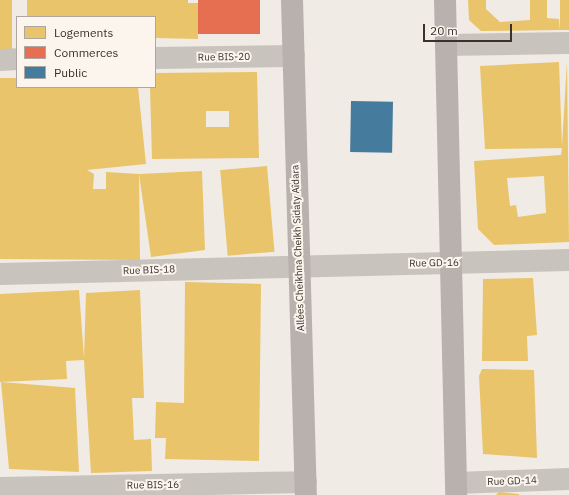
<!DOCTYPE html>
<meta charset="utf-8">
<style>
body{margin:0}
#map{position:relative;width:569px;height:495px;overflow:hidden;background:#f0ebe5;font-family:"IBM Plex Sans",sans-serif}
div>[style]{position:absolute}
.homes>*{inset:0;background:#e9c46a;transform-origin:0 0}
.shops>*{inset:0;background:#e76f51;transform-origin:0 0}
.public>*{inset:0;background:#457b9d;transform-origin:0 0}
.minor>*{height:22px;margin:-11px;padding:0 11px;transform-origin:11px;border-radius:11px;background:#c9c3be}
.major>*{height:22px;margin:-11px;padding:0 11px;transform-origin:11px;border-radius:11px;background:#b8b1ad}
span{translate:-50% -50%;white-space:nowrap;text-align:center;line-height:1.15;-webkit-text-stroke:4px #fbf5ee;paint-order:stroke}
.street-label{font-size:10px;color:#3b302b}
.legend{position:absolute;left:16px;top:16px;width:140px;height:72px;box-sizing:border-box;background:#fbf5ee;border:1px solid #aea6a0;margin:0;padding:5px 7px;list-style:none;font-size:12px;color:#3b302b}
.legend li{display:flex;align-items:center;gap:8px;height:20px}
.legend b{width:20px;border:1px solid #aea6a0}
.scale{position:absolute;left:423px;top:24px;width:89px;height:18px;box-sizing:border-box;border:2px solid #3b302b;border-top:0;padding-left:5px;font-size:12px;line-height:14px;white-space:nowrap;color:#3b302b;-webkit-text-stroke:3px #fbf5ee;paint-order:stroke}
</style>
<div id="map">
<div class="homes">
<div style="left:0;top:0;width:12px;height:49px"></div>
<div style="clip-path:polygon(27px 0,188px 0,188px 3px,198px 3px,198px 39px,155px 38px,155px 17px,27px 17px)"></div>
<div style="clip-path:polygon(468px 0,486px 0,486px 9px,500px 22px,530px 20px,530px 0,547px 0,547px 18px,559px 19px,560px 30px,481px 31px,469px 20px)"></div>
<div style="left:560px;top:0;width:9px;height:30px"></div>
<div style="clip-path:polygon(evenodd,567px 61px,569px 242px,494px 245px,478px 229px,474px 161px,561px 155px,562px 148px,485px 149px,480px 66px,559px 62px,562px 146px,567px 61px,544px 176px,546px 213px,518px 217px,516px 205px,510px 206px,507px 178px,544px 176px)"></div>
<div style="clip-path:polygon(evenodd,257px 72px,259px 158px,152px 159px,150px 87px,155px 87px,155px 73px,257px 72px,206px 111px,229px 111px,229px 127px,206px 127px,206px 111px)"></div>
<div style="clip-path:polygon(0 78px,17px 78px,17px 87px,138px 87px,146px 164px,87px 170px,94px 174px,93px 189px,106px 189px,106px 172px,139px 174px,140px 260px,0 259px)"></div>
<div style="left:267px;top:166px;width:86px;height:47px;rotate:85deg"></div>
<div style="clip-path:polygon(202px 171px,205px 250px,151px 257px,139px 174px)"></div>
<div style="clip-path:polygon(533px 278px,537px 335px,527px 336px,528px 361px,482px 361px,483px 279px)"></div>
<div style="clip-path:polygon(185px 282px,261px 284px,259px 461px,165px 459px,166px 438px,155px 438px,156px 402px,184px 403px)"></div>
<div style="clip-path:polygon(79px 290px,84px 358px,86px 293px,140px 290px,144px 398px,132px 398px,134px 440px,151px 439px,152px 471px,91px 473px,84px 360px,66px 361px,67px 379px,0 382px,0 294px)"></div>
<div style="clip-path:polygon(482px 369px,534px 370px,537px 458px,483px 454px,479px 376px)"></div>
<div style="clip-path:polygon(1px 382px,75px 388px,79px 472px,9px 469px)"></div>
<div style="clip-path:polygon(499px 492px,519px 494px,519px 495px,496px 495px)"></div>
</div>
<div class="shops">
<div style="left:198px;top:0;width:62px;height:34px"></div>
</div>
<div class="public">
<div style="left:351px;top:101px;width:42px;height:51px;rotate:1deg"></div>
</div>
<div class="minor">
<div style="left:446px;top:45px;width:123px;rotate:-0.9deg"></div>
<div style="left:155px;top:58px;width:139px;rotate:-0.8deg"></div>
<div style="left:0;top:60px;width:17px;rotate:-3deg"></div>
<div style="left:0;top:274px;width:569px;rotate:-1.41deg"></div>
<div style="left:456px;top:483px;width:113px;rotate:-2deg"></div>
<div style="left:0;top:488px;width:306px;rotate:-1.1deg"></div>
</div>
<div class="major">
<div style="left:292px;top:0;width:495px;rotate:88.4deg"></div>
<div style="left:445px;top:0;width:495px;rotate:88.7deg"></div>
</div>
<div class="street-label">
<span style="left:224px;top:57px;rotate:-1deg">Rue BIS-20</span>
<span style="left:298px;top:248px;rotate:-92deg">Allées Cheikhna Cheikh Sidaty Aîdara</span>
<span style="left:434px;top:263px;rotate:-1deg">Rue GD-16</span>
<span style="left:149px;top:270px;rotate:-2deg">Rue BIS-18</span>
<span style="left:512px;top:481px;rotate:-2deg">Rue GD-14</span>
<span style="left:153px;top:485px;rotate:-1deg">Rue BIS-16</span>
</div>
<ul class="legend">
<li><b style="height:11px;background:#e9c46a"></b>Logements</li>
<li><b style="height:11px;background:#e76f51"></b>Commerces</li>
<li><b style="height:11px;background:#457b9d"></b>Public</li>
</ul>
<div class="scale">20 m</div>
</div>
